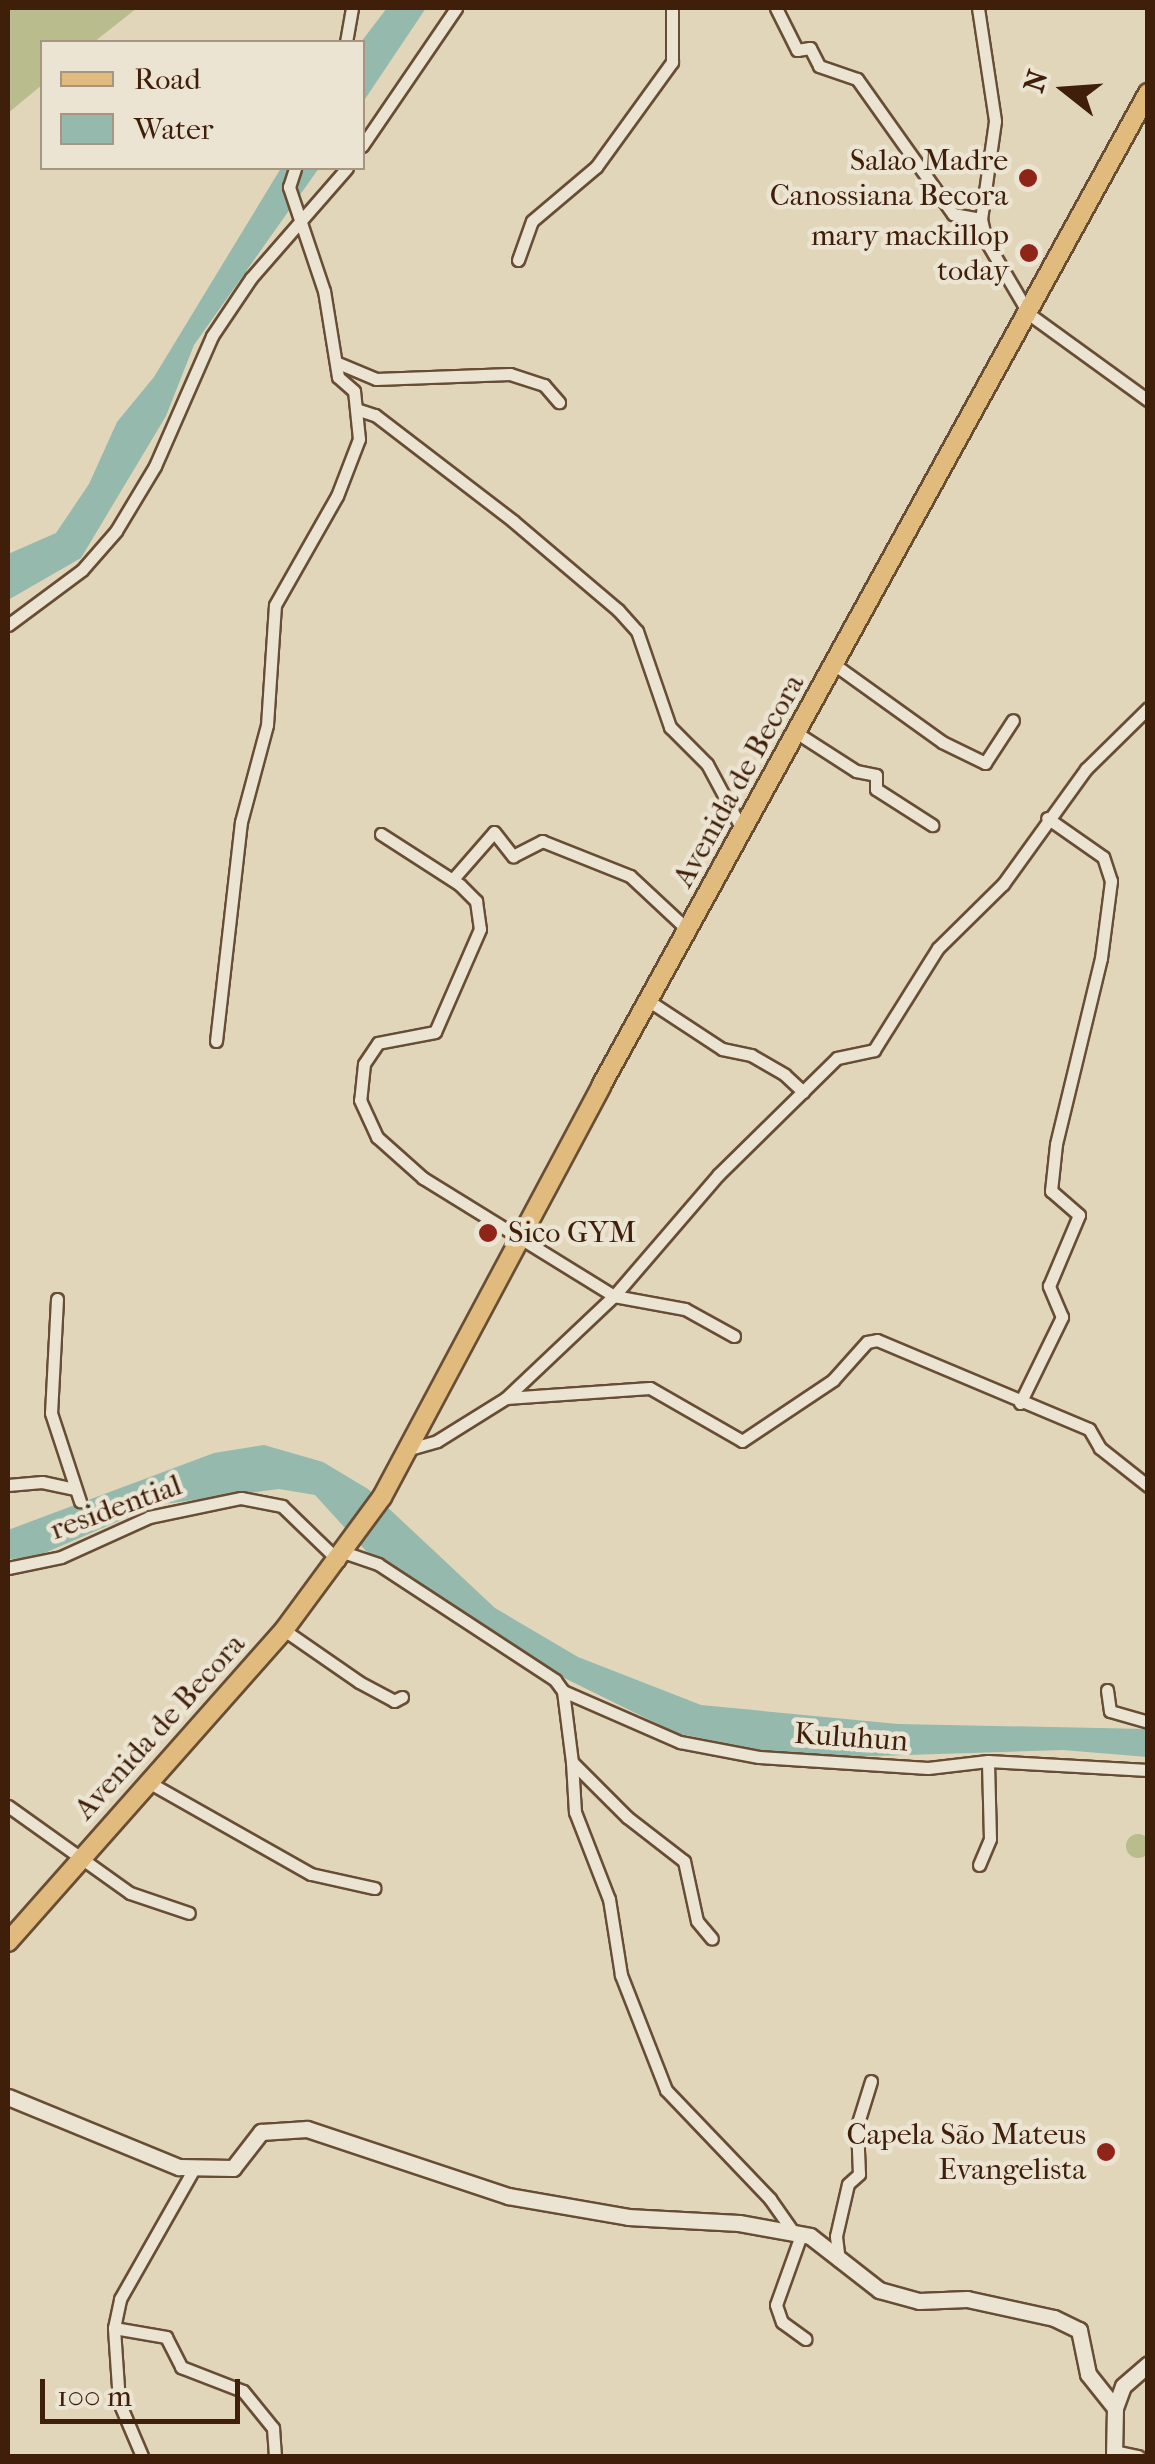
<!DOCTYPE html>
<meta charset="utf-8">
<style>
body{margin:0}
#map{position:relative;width:1155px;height:2464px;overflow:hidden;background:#e2d6ba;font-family:"IM FELL French Canon",serif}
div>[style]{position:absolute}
.green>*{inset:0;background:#b9bc8c}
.round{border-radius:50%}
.water>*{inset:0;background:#95b9ac}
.roads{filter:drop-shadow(2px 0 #684d35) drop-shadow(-2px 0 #684d35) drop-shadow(0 2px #684d35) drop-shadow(0 -2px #684d35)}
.street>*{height:11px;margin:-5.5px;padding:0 5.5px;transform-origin:5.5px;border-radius:5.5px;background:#ece4d2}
.secondary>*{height:15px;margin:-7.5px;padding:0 7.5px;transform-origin:7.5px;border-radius:7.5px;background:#ece4d2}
.primary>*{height:18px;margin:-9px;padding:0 9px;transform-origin:9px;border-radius:9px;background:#e1bb7d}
.dots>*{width:28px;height:28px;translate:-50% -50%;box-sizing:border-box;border:5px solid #ece4d2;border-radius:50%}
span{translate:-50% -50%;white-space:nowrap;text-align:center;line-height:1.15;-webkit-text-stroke:9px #ece4d2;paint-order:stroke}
.poi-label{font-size:30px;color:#3f1f09}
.right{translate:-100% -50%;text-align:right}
.left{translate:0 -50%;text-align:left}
.street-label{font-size:30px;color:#3f1f09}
.frame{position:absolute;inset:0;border:10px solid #3f1f09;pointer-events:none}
.legend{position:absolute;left:40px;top:40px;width:325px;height:130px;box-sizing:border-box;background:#ece4d2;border:2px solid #a79582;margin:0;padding:12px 18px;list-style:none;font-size:30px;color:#3f1f09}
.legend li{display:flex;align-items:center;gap:20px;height:50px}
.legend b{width:50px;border:2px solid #a79582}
.north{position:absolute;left:1015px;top:40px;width:100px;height:100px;-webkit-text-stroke:8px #ece4d2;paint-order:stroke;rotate:287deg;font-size:28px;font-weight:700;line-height:40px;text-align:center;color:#3f1f09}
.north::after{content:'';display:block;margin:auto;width:35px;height:45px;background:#3f1f09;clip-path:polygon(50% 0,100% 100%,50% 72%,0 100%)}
.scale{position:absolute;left:40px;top:2379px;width:200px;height:45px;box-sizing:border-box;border:5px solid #3f1f09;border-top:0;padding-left:12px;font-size:30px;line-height:35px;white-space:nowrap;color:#3f1f09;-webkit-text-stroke:8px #ece4d2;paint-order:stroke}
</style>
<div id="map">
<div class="green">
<div style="clip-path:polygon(8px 8px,137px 8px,94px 42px,42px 42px,42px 85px,8px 113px)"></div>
<div class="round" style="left:1126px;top:1834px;width:24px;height:24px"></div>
</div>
<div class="water">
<div style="clip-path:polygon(387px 8px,426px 8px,363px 102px,361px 42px)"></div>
<div style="clip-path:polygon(281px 168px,319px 168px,194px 345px,166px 416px,81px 558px,8px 600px,8px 554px,56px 533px,89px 484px,117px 422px,154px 377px)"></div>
<div style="clip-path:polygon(264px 1445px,323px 1462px,368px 1489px,495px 1608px,578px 1657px,701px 1705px,898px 1724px,1147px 1729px,1147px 1757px,1063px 1750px,843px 1757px,766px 1752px,676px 1733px,548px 1670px,366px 1551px,315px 1495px,279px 1489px,156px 1505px,33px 1558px,8px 1559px,8px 1530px,214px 1453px)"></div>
</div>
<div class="roads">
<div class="street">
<div style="left:776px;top:8px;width:47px;rotate:63.4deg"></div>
<div style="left:797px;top:50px;width:13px;rotate:-9deg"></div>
<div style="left:810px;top:48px;width:20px;rotate:63deg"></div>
<div style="left:819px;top:66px;width:40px;rotate:18.9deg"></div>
<div style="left:857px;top:79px;width:166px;rotate:54.6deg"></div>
<div style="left:953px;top:214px;width:28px;rotate:10deg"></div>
<div style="left:978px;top:8px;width:114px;rotate:81.4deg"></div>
<div style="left:995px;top:121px;width:99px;rotate:98.1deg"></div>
<div style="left:981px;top:219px;width:23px;rotate:77deg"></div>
<div style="left:986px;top:241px;width:85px;rotate:59.5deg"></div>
<div style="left:1029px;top:314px;width:147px;rotate:35.9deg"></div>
<div style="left:346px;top:42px;width:35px;rotate:-80deg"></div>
<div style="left:362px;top:146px;width:167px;rotate:-55.7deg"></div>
<div style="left:518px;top:260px;width:41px;rotate:-70.3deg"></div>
<div style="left:532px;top:221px;width:84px;rotate:-40.2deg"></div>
<div style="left:596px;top:167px;width:130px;rotate:-54.1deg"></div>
<div style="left:672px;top:62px;width:54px;rotate:-90deg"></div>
<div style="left:338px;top:363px;width:41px;rotate:22.8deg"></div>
<div style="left:376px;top:379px;width:134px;rotate:-2.1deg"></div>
<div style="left:510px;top:374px;width:36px;rotate:18deg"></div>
<div style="left:544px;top:385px;width:23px;rotate:49deg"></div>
<div style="left:356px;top:409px;width:20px;rotate:18deg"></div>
<div style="left:375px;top:415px;width:174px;rotate:37.5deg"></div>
<div style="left:513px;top:521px;width:138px;rotate:40.3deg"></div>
<div style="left:618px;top:610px;width:28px;rotate:48deg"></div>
<div style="left:637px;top:631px;width:102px;rotate:71deg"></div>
<div style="left:670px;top:727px;width:52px;rotate:45deg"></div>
<div style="left:707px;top:764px;width:76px;rotate:61.8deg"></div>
<div style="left:8px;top:625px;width:92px;rotate:-36.6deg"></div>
<div style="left:82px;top:570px;width:52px;rotate:-48.9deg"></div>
<div style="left:116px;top:531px;width:76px;rotate:-59deg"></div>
<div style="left:155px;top:466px;width:142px;rotate:-66.3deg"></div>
<div style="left:212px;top:336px;width:70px;rotate:-56.1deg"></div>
<div style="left:251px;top:278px;width:146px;rotate:-48.9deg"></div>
<div style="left:835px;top:665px;width:132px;rotate:35.7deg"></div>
<div style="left:942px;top:742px;width:48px;rotate:26deg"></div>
<div style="left:985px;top:763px;width:51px;rotate:-56.9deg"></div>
<div style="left:797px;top:733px;width:70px;rotate:32.8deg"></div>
<div style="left:856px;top:771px;width:20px;rotate:11deg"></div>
<div style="left:876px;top:775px;width:14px;rotate:90deg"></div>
<div style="left:876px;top:789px;width:67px;rotate:32.7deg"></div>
<div style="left:381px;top:834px;width:94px;rotate:32.8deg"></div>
<div style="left:460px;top:885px;width:23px;rotate:45deg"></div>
<div style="left:476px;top:901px;width:28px;rotate:82deg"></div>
<div style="left:480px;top:929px;width:112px;rotate:113.6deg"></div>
<div style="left:435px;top:1032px;width:58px;rotate:169.1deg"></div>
<div style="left:378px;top:1043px;width:25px;rotate:124deg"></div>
<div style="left:364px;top:1064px;width:36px;rotate:96deg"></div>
<div style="left:360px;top:1100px;width:41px;rotate:65.3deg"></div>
<div style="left:377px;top:1137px;width:62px;rotate:41.7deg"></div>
<div style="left:423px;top:1178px;width:225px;rotate:31.7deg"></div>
<div style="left:614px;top:1296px;width:72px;rotate:10.4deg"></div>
<div style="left:685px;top:1309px;width:56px;rotate:28.9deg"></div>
<div style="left:453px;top:879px;width:62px;rotate:-48.9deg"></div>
<div style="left:494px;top:832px;width:31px;rotate:52deg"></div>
<div style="left:513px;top:856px;width:33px;rotate:-27deg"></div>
<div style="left:542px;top:841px;width:95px;rotate:21.7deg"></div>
<div style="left:630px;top:876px;width:79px;rotate:43deg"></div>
<div style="left:649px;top:1001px;width:87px;rotate:33.3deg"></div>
<div style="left:722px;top:1049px;width:30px;rotate:12deg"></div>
<div style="left:751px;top:1055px;width:39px;rotate:30deg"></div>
<div style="left:785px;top:1075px;width:25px;rotate:43deg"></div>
<div style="left:216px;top:1041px;width:220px;rotate:-83.5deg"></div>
<div style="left:241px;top:822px;width:100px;rotate:-75deg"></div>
<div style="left:267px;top:725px;width:120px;rotate:-86.2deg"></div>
<div style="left:275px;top:605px;width:125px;rotate:-60.4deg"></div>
<div style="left:337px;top:496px;width:61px;rotate:-68.9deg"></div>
<div style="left:359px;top:439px;width:48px;rotate:-95.9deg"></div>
<div style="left:354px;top:391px;width:21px;rotate:-139deg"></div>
<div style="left:338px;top:377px;width:87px;rotate:-99.2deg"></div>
<div style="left:324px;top:291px;width:110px;rotate:-108.6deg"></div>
<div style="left:289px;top:187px;width:20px;rotate:-72deg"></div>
<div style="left:57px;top:1299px;width:114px;rotate:93deg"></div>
<div style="left:51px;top:1413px;width:93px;rotate:71.8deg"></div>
<div style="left:506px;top:1398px;width:144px;rotate:-4deg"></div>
<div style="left:650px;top:1388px;width:106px;rotate:29.9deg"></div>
<div style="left:742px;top:1441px;width:110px;rotate:-33.8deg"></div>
<div style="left:833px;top:1380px;width:51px;rotate:-48.2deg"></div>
<div style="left:867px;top:1342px;width:10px;rotate:-11deg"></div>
<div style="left:877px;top:1340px;width:230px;rotate:22.8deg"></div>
<div style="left:1089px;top:1429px;width:22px;rotate:60deg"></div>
<div style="left:1100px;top:1448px;width:61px;rotate:38.4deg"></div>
<div style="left:1020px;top:1403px;width:96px;rotate:-64deg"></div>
<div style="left:1062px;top:1317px;width:34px;rotate:-113deg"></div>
<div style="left:1049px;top:1286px;width:77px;rotate:-67.1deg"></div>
<div style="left:1079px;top:1215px;width:37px;rotate:-139deg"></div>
<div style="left:1051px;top:1191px;width:47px;rotate:-83.9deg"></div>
<div style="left:1056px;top:1144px;width:191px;rotate:-76.4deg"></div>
<div style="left:1101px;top:958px;width:78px;rotate:-82.6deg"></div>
<div style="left:1111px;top:881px;width:25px;rotate:-108deg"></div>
<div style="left:1103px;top:857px;width:68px;rotate:-145.1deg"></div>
<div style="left:406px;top:1450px;width:32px;rotate:-16deg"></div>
<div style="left:437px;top:1441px;width:81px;rotate:-31.9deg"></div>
<div style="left:506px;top:1398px;width:149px;rotate:-43.4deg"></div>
<div style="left:614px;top:1296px;width:160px;rotate:-49.3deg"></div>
<div style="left:718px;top:1175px;width:167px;rotate:-44.5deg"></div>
<div style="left:837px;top:1058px;width:38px;rotate:-12deg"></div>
<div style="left:874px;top:1050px;width:120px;rotate:-57.9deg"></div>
<div style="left:938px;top:948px;width:91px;rotate:-44.6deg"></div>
<div style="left:1003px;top:884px;width:142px;rotate:-54.2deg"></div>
<div style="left:1086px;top:769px;width:87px;rotate:-44.5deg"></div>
<div style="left:8px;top:1485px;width:34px;rotate:-5deg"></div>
<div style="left:42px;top:1482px;width:34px;rotate:12deg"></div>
<div style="left:346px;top:1553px;width:34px;rotate:19deg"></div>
<div style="left:378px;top:1564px;width:212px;rotate:33.2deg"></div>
<div style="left:555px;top:1680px;width:14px;rotate:54deg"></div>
<div style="left:563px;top:1691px;width:72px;rotate:82.8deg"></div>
<div style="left:572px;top:1762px;width:78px;rotate:45deg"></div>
<div style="left:627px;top:1817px;width:72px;rotate:37.7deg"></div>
<div style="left:684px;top:1861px;width:61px;rotate:77.8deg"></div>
<div style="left:697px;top:1921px;width:23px;rotate:50deg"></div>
<div style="left:8px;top:1568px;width:54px;rotate:-11.7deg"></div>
<div style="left:61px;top:1557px;width:97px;rotate:-24.4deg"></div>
<div style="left:149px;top:1517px;width:94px;rotate:-11.7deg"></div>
<div style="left:241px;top:1498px;width:42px;rotate:11deg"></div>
<div style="left:282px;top:1506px;width:79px;rotate:44deg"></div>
<div style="left:284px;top:1630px;width:91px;rotate:34.7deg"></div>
<div style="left:359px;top:1682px;width:40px;rotate:28deg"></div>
<div style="left:394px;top:1701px;width:9px;rotate:-27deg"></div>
<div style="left:1107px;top:1690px;width:21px;rotate:82deg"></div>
<div style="left:1110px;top:1711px;width:40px;rotate:16deg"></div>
<div style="left:563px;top:1691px;width:128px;rotate:23.6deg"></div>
<div style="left:680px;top:1742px;width:80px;rotate:10.8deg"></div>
<div style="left:759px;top:1757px;width:169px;rotate:3.7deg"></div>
<div style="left:928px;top:1768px;width:60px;rotate:-6.7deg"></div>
<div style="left:988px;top:1761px;width:160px;rotate:3.2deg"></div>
<div style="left:572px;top:1762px;width:50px;rotate:86.6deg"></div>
<div style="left:575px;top:1812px;width:93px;rotate:68.7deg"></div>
<div style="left:609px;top:1899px;width:77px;rotate:81deg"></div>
<div style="left:621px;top:1975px;width:123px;rotate:68.6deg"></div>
<div style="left:666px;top:2090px;width:151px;rotate:46.3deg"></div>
<div style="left:770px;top:2199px;width:42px;rotate:54.8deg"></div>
<div style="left:150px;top:1783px;width:185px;rotate:29.5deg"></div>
<div style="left:311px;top:1874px;width:65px;rotate:12.5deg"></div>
<div style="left:8px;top:1806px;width:150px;rotate:35.5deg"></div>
<div style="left:130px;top:1893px;width:62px;rotate:18.7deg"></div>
<div style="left:979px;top:1865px;width:28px;rotate:-67deg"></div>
<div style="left:990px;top:1839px;width:78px;rotate:-91.5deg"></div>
<div style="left:801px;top:2235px;width:74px;rotate:109.7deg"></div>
<div style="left:776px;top:2305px;width:18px;rotate:71deg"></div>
<div style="left:782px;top:2322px;width:29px;rotate:36deg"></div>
<div style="left:839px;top:2261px;width:25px;rotate:-97deg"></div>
<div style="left:836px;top:2236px;width:53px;rotate:-77deg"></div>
<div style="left:848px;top:2184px;width:15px;rotate:-42deg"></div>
<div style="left:859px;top:2174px;width:48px;rotate:-92.4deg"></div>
<div style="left:857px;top:2126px;width:47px;rotate:-72.7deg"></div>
<div style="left:114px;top:2328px;width:53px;rotate:9.8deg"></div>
<div style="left:166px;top:2337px;width:34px;rotate:63deg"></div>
<div style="left:181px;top:2367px;width:66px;rotate:21.2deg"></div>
<div style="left:243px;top:2391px;width:48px;rotate:51deg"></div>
<div style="left:273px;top:2428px;width:28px;rotate:86deg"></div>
<div style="left:1114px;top:2451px;width:25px;rotate:12deg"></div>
<div style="left:142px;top:2456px;width:59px;rotate:-113.1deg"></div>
<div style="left:119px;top:2402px;width:74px;rotate:-93.9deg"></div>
<div style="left:114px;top:2328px;width:30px;rotate:-78deg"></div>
<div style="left:120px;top:2299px;width:150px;rotate:-60.4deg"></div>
</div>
<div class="secondary">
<div style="left:8px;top:2097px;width:185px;rotate:22.3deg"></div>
<div style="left:179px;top:2167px;width:54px;rotate:1.1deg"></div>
<div style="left:233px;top:2168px;width:46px;rotate:-52.1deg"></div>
<div style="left:261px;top:2132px;width:46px;rotate:-3.7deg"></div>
<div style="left:307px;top:2129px;width:212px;rotate:18.4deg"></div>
<div style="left:508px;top:2196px;width:122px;rotate:9.9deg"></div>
<div style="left:628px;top:2217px;width:111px;rotate:3.1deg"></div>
<div style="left:739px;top:2223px;width:72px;rotate:10.4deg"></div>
<div style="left:810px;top:2236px;width:88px;rotate:38deg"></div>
<div style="left:879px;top:2290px;width:41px;rotate:15.4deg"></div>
<div style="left:919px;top:2301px;width:48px;rotate:-2.4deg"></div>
<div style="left:967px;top:2299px;width:89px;rotate:12.3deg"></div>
<div style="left:1054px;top:2318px;width:28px;rotate:26deg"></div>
<div style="left:1079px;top:2330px;width:45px;rotate:78.4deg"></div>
<div style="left:1088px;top:2374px;width:43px;rotate:51.5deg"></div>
<div style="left:1114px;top:2456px;width:48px;rotate:-88.8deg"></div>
<div style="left:1115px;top:2408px;width:23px;rotate:-70deg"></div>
<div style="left:1123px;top:2386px;width:33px;rotate:-41deg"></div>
</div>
<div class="primary">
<div style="left:8px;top:1942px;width:417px;rotate:-48.5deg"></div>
<div style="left:284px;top:1630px;width:165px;rotate:-53.6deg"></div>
<div style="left:382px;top:1497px;width:466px;rotate:-61.9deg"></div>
<div style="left:601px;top:1086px;width:1134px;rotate:-61.15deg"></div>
</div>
</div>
<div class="dots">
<div style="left:1028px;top:178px;background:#8f2418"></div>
<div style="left:1029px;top:253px;background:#8f2418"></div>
<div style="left:488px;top:1233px;background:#8f2418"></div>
<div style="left:1106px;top:2152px;background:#8f2418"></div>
</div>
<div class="poi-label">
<span class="right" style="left:1008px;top:178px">Salao Madre<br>Canossiana Becora</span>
<span class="right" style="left:1009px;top:253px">mary mackillop<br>today</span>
<span class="left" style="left:508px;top:1233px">Sico GYM</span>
<span class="right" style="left:1086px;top:2152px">Capela São Mateus<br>Evangelista</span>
</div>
<div class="street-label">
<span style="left:739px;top:781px;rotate:-61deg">Avenida de Becora</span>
<span style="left:116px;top:1508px;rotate:-20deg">residential</span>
<span style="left:160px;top:1727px;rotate:-48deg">Avenida de Becora</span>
<span style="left:851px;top:1738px;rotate:4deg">Kuluhun</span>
</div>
<div class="frame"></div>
<ul class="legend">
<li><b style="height:12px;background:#e1bb7d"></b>Road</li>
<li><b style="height:28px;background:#95b9ac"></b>Water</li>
</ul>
<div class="north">N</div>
<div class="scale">100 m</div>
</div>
